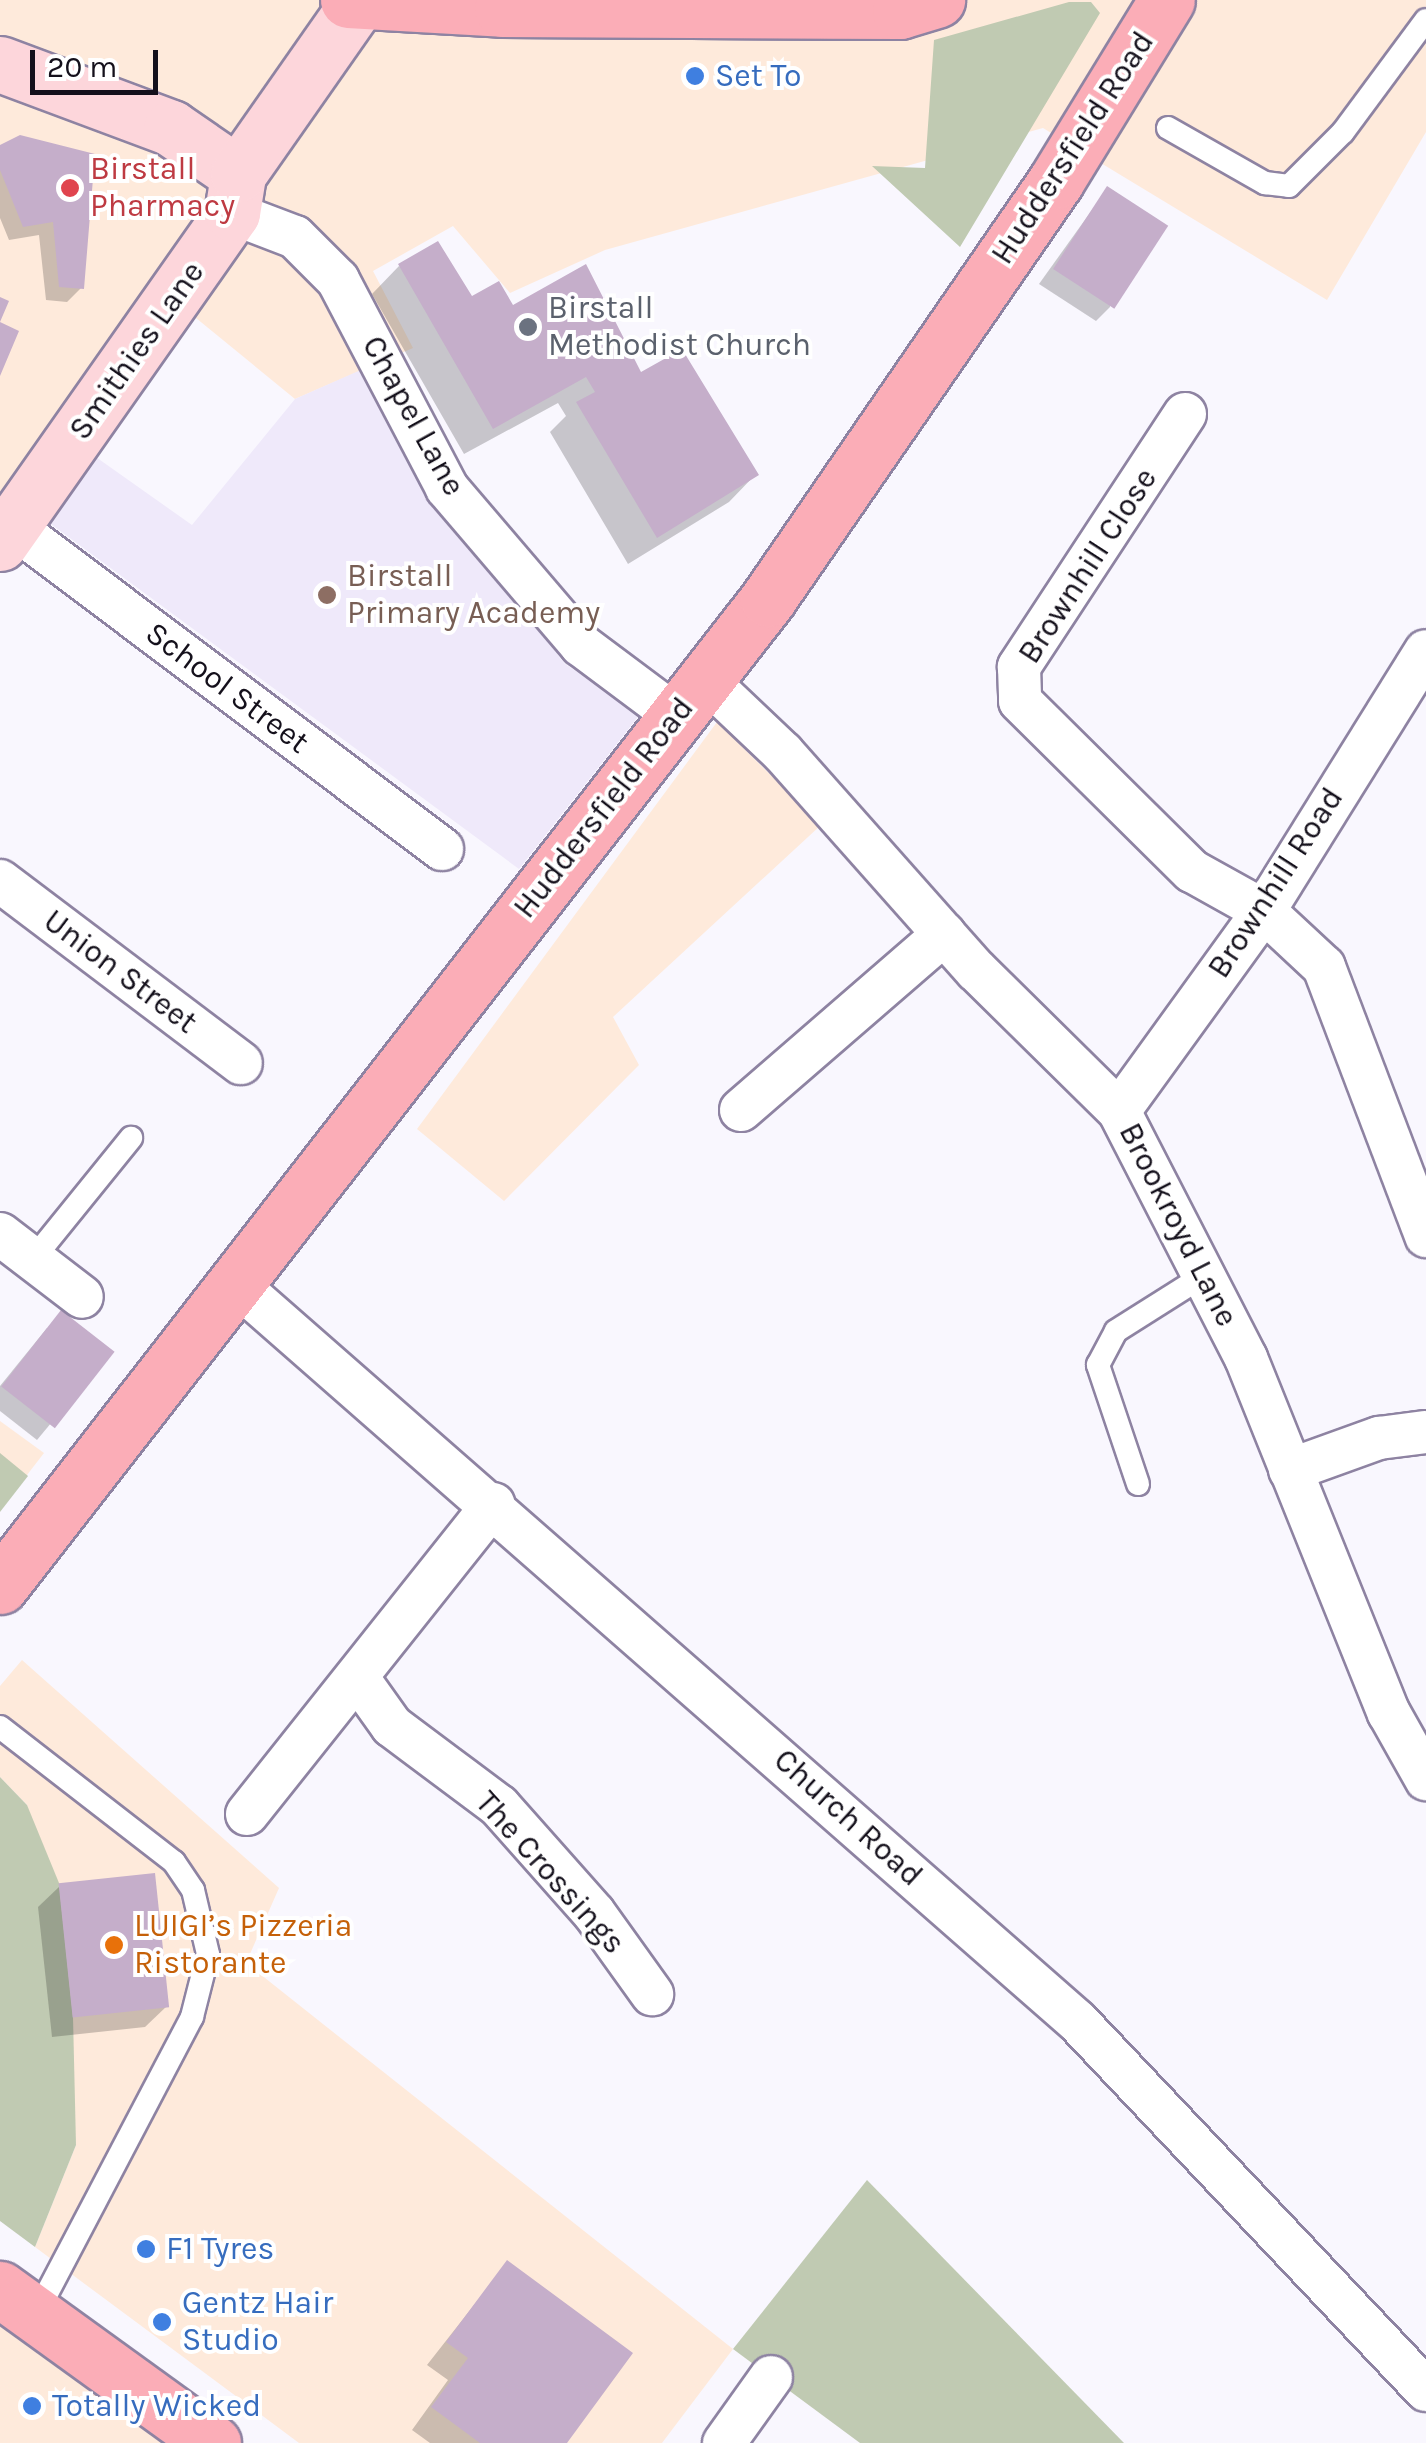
<!DOCTYPE html>
<meta charset="utf-8">
<style>
body{margin:0}
#map{position:relative;width:1426px;height:2443px;overflow:hidden;background:#f9f7fe;font-family:Karla,sans-serif}
div>[style]{position:absolute}
.commercial>*{inset:0;background:#feeadb}
.built>*{inset:0;background:#efe9fa}
.green>*{inset:0;background:#c0cab2}
.shadow>*{inset:0;background:#0003}
.building>*{inset:0;background:#c5aeca;transform-origin:0 0}
.roads{filter:drop-shadow(2px 0 #8e83a2) drop-shadow(-2px 0 #8e83a2) drop-shadow(0 2px #8e83a2) drop-shadow(0 -2px #8e83a2)}
.lane>*{height:22px;margin:-11px;padding:0 11px;transform-origin:11px;border-radius:11px;background:#fff}
.street>*{height:42px;margin:-21px;padding:0 21px;transform-origin:21px;border-radius:21px;background:#fff}
.secondary>*{height:55px;margin:-27.5px;padding:0 27.5px;transform-origin:27.5px;border-radius:27.5px;background:#fdd6db}
.primary>*{height:55px;margin:-27.5px;padding:0 27.5px;transform-origin:27.5px;border-radius:27.5px;background:#fbadb7}
.dots>*{width:28px;height:28px;translate:-50% -50%;box-sizing:border-box;border:5px solid #fff;border-radius:50%}
span{translate:-50% -50%;white-space:nowrap;text-align:center;line-height:1.15;-webkit-text-stroke:8px #fff;paint-order:stroke}
.shop-label{font-size:32px;color:#366cbe}
.left{translate:0 -50%;text-align:left}
.street-label{font-size:32px;color:#14101b}
.health-label{font-size:32px;color:#be3a42}
.worship-label{font-size:32px;color:#5b616d}
.education-label{font-size:32px;color:#785e54}
.food-label{font-size:32px;color:#c56008}
.scale{position:absolute;left:30px;top:50px;width:128px;height:45px;box-sizing:border-box;border:5px solid #14101b;border-top:0;padding-left:12px;font-size:30px;line-height:35px;white-space:nowrap;color:#14101b;-webkit-text-stroke:8px #fff;paint-order:stroke}
</style>
<div id="map">
<div class="commercial">
<div style="clip-path:polygon(0 0,1426px 0,1426px 132px,1327px 300px,1043px 128px,605px 250px,510px 293px,453px 226px,373px 271px,413px 348px,295px 399px,158px 287px,0 519px)"></div>
<div style="clip-path:polygon(717px 722px,821px 825px,613px 1017px,639px 1065px,504px 1201px,417px 1129px)"></div>
<div style="clip-path:polygon(0 1421px,44px 1453px,0 1510px)"></div>
<div style="clip-path:polygon(22px 1660px,279px 1888px,246px 1963px,733px 2349px,662px 2443px,299px 2443px,35px 2247px,76px 2145px,27px 1805px,0 1777px,0 1686px)"></div>
<div style="clip-path:polygon(0 2322px,163px 2443px,0 2443px)"></div>
</div>
<div class="built">
<div style="clip-path:polygon(363px 369px,437px 504px,565px 664px,641px 713px,519px 869px,40px 516px,93px 455px,192px 525px,295px 399px)"></div>
</div>
<div class="green">
<div style="clip-path:polygon(1069px 2px,1091px 2px,1100px 13px,960px 247px,872px 166px,925px 168px,934px 40px)"></div>
<div style="clip-path:polygon(0 1453px,28px 1476px,0 1512px)"></div>
<div style="clip-path:polygon(0 1777px,27px 1805px,59px 1883px,73px 2017px,76px 2145px,35px 2247px,0 2221px)"></div>
<div style="clip-path:polygon(867px 2180px,1124px 2443px,860px 2443px,733px 2349px)"></div>
</div>
<div class="shadow">
<div style="clip-path:polygon(20px 138px,81px 288px,67px 302px,46px 300px,39px 235px,9px 240px,0 218px,0 147px)"></div>
<div style="clip-path:polygon(1107px 189px,1110px 307px,1096px 321px,1039px 284px)"></div>
<div style="clip-path:polygon(399px 266px,471px 299px,512px 308px,756px 474px,729px 502px,628px 564px,550px 432px,566px 416px,558px 403px,464px 454px,372px 294px)"></div>
<div style="clip-path:polygon(47px 1328px,110px 1352px,37px 1440px,0 1411px,0 1386px)"></div>
<div style="clip-path:polygon(60px 1886px,167px 2006px,145px 2027px,52px 2037px,38px 1907px)"></div>
<div style="clip-path:polygon(507px 2263px,564px 2443px,430px 2443px,412px 2430px,448px 2380px,427px 2365px)"></div>
</div>
<div class="building">
<div style="clip-path:polygon(20px 135px,95px 154px,84px 289px,59px 287px,53px 222px,23px 227px,0 170px,0 145px)"></div>
<div style="left:1107px;top:186px;width:73px;height:99px;rotate:33deg"></div>
<div style="clip-path:polygon(438px 241px,472px 296px,499px 281px,513px 305px,586px 264px,641px 372px,682px 349px,759px 475px,657px 538px,576px 402px,595px 392px,586px 377px,493px 429px,398px 264px)"></div>
<div style="clip-path:polygon(0 297px,9px 301px,0 322px,19px 331px,0 376px)"></div>
<div style="left:61px;top:1310px;width:68px;height:97px;rotate:38deg"></div>
<div style="left:155px;top:1873px;width:135px;height:97px;rotate:84deg"></div>
<div style="clip-path:polygon(507px 2260px,633px 2353px,567px 2443px,480px 2443px,431px 2407px,468px 2358px,446px 2342px)"></div>
</div>
<div class="roads">
<div class="lane">
<div style="left:1168px;top:128px;width:112px;rotate:29.6deg"></div>
<div style="left:1265px;top:183px;width:24px;rotate:7deg"></div>
<div style="left:1289px;top:186px;width:76px;rotate:-45deg"></div>
<div style="left:1343px;top:132px;width:139px;rotate:-53.5deg"></div>
<div style="left:33px;top:1259px;width:156px;rotate:-51deg"></div>
<div style="left:1138px;top:1484px;width:126px;rotate:-108.6deg"></div>
<div style="left:1098px;top:1365px;width:38px;rotate:-62deg"></div>
<div style="left:1116px;top:1331px;width:107px;rotate:-32.3deg"></div>
<div style="left:0;top:1727px;width:220px;rotate:37.8deg"></div>
<div style="left:174px;top:1862px;width:34px;rotate:56deg"></div>
<div style="left:193px;top:1890px;width:66px;rotate:76.8deg"></div>
<div style="left:208px;top:1954px;width:65px;rotate:104.3deg"></div>
<div style="left:192px;top:2017px;width:335px;rotate:117.7deg"></div>
</div>
<div class="street">
<div style="left:232px;top:213px;width:67px;rotate:20.9deg"></div>
<div style="left:295px;top:237px;width:61px;rotate:45deg"></div>
<div style="left:338px;top:280px;width:235px;rotate:62.3deg"></div>
<div style="left:447px;top:488px;width:206px;rotate:49.5deg"></div>
<div style="left:581px;top:645px;width:119px;rotate:36.8deg"></div>
<div style="left:1185px;top:414px;width:303px;rotate:123.3deg"></div>
<div style="left:1019px;top:667px;width:34px;rotate:88deg"></div>
<div style="left:1020px;top:701px;width:242px;rotate:44.7deg"></div>
<div style="left:1192px;top:871px;width:82px;rotate:29.1deg"></div>
<div style="left:1264px;top:911px;width:82px;rotate:43deg"></div>
<div style="left:1324px;top:967px;width:288px;rotate:69.2deg"></div>
<div style="left:12px;top:526px;width:538px;rotate:36.91deg"></div>
<div style="left:705px;top:679px;width:108px;rotate:43.5deg"></div>
<div style="left:783px;top:753px;width:290px;rotate:48.4deg"></div>
<div style="left:976px;top:970px;width:201px;rotate:44.6deg"></div>
<div style="left:1119px;top:1111px;width:278px;rotate:62.8deg"></div>
<div style="left:1246px;top:1358px;width:383px;rotate:68.1deg"></div>
<div style="left:1389px;top:1713px;width:76px;rotate:60.7deg"></div>
<div style="left:0;top:881px;width:302px;rotate:37.1deg"></div>
<div style="left:741px;top:1110px;width:269px;rotate:-40.9deg"></div>
<div style="left:1119px;top:1111px;width:247px;rotate:-54.1deg"></div>
<div style="left:1264px;top:911px;width:306px;rotate:-58.1deg"></div>
<div style="left:0;top:1234px;width:103px;rotate:37.5deg"></div>
<div style="left:234px;top:1282px;width:1121px;rotate:41.24deg"></div>
<div style="left:1077px;top:2021px;width:508px;rotate:46.6deg"></div>
<div style="left:1290px;top:1470px;width:95px;rotate:-19.8deg"></div>
<div style="left:1379px;top:1438px;width:46px;rotate:-7.4deg"></div>
<div style="left:357px;top:1677px;width:60px;rotate:54.5deg"></div>
<div style="left:392px;top:1726px;width:134px;rotate:36.8deg"></div>
<div style="left:499px;top:1806px;width:143px;rotate:48.4deg"></div>
<div style="left:594px;top:1913px;width:100px;rotate:54.4deg"></div>
<div style="left:247px;top:1814px;width:396px;rotate:-51.5deg"></div>
<div style="left:724px;top:2443px;width:81px;rotate:-54.5deg"></div>
</div>
<div class="secondary">
<div style="left:0;top:64px;width:183px;rotate:20.5deg"></div>
<div style="left:171px;top:128px;width:81px;rotate:34.5deg"></div>
<div style="left:0;top:543px;width:403px;rotate:-54.9deg"></div>
<div style="left:232px;top:213px;width:39px;rotate:-81deg"></div>
<div style="left:238px;top:174px;width:208px;rotate:-55deg"></div>
</div>
<div class="primary">
<div style="left:348px;top:0;width:154px;rotate:3.3deg"></div>
<div style="left:502px;top:9px;width:398px;rotate:0.3deg"></div>
<div style="left:900px;top:11px;width:39px;rotate:-17deg"></div>
<div style="left:0;top:1586px;width:1251px;rotate:-52.11deg"></div>
<div style="left:768px;top:599px;width:508px;rotate:-55.43deg"></div>
<div style="left:1056px;top:181px;width:212px;rotate:-58.5deg"></div>
<div style="left:0;top:2289px;width:263px;rotate:35.9deg"></div>
</div>
</div>
<div class="dots">
<div style="left:695px;top:76px;background:#3f7fe0"></div>
<div style="left:70px;top:188px;background:#e0444e"></div>
<div style="left:528px;top:327px;background:#6b7280"></div>
<div style="left:327px;top:595px;background:#8d6e63"></div>
<div style="left:114px;top:1945px;background:#e8710a"></div>
<div style="left:146px;top:2249px;background:#3f7fe0"></div>
<div style="left:162px;top:2322px;background:#3f7fe0"></div>
<div style="left:32px;top:2406px;background:#3f7fe0"></div>
</div>
<div class="shop-label">
<span class="left" style="left:715px;top:76px">Set To</span>
<span class="left" style="left:166px;top:2249px">F1 Tyres</span>
<span class="left" style="left:182px;top:2322px">Gentz Hair<br>Studio</span>
<span class="left" style="left:52px;top:2406px">Totally Wicked</span>
</div>
<div class="street-label">
<span style="left:1073px;top:148px;rotate:-57deg">Huddersfield Road</span>
<span style="left:137px;top:351px;rotate:-55deg">Smithies Lane</span>
<span style="left:413px;top:416px;rotate:61deg">Chapel Lane</span>
<span style="left:1088px;top:566px;rotate:-57deg">Brownhill Close</span>
<span style="left:227px;top:688px;rotate:37deg">School Street</span>
<span style="left:604px;top:808px;rotate:-52deg">Huddersfield Road</span>
<span style="left:1276px;top:883px;rotate:-57deg">Brownhill Road</span>
<span style="left:120px;top:972px;rotate:37deg">Union Street</span>
<span style="left:1178px;top:1225px;rotate:63deg">Brookroyd Lane</span>
<span style="left:848px;top:1818px;rotate:42deg">Church Road</span>
<span style="left:550px;top:1873px;rotate:48deg">The Crossings</span>
</div>
<div class="health-label">
<span class="left" style="left:90px;top:188px">Birstall<br>Pharmacy</span>
</div>
<div class="worship-label">
<span class="left" style="left:548px;top:327px">Birstall<br>Methodist Church</span>
</div>
<div class="education-label">
<span class="left" style="left:347px;top:595px">Birstall<br>Primary Academy</span>
</div>
<div class="food-label">
<span class="left" style="left:134px;top:1945px">LUIGI’s Pizzeria<br>Ristorante</span>
</div>
<div class="scale">20 m</div>
</div>
